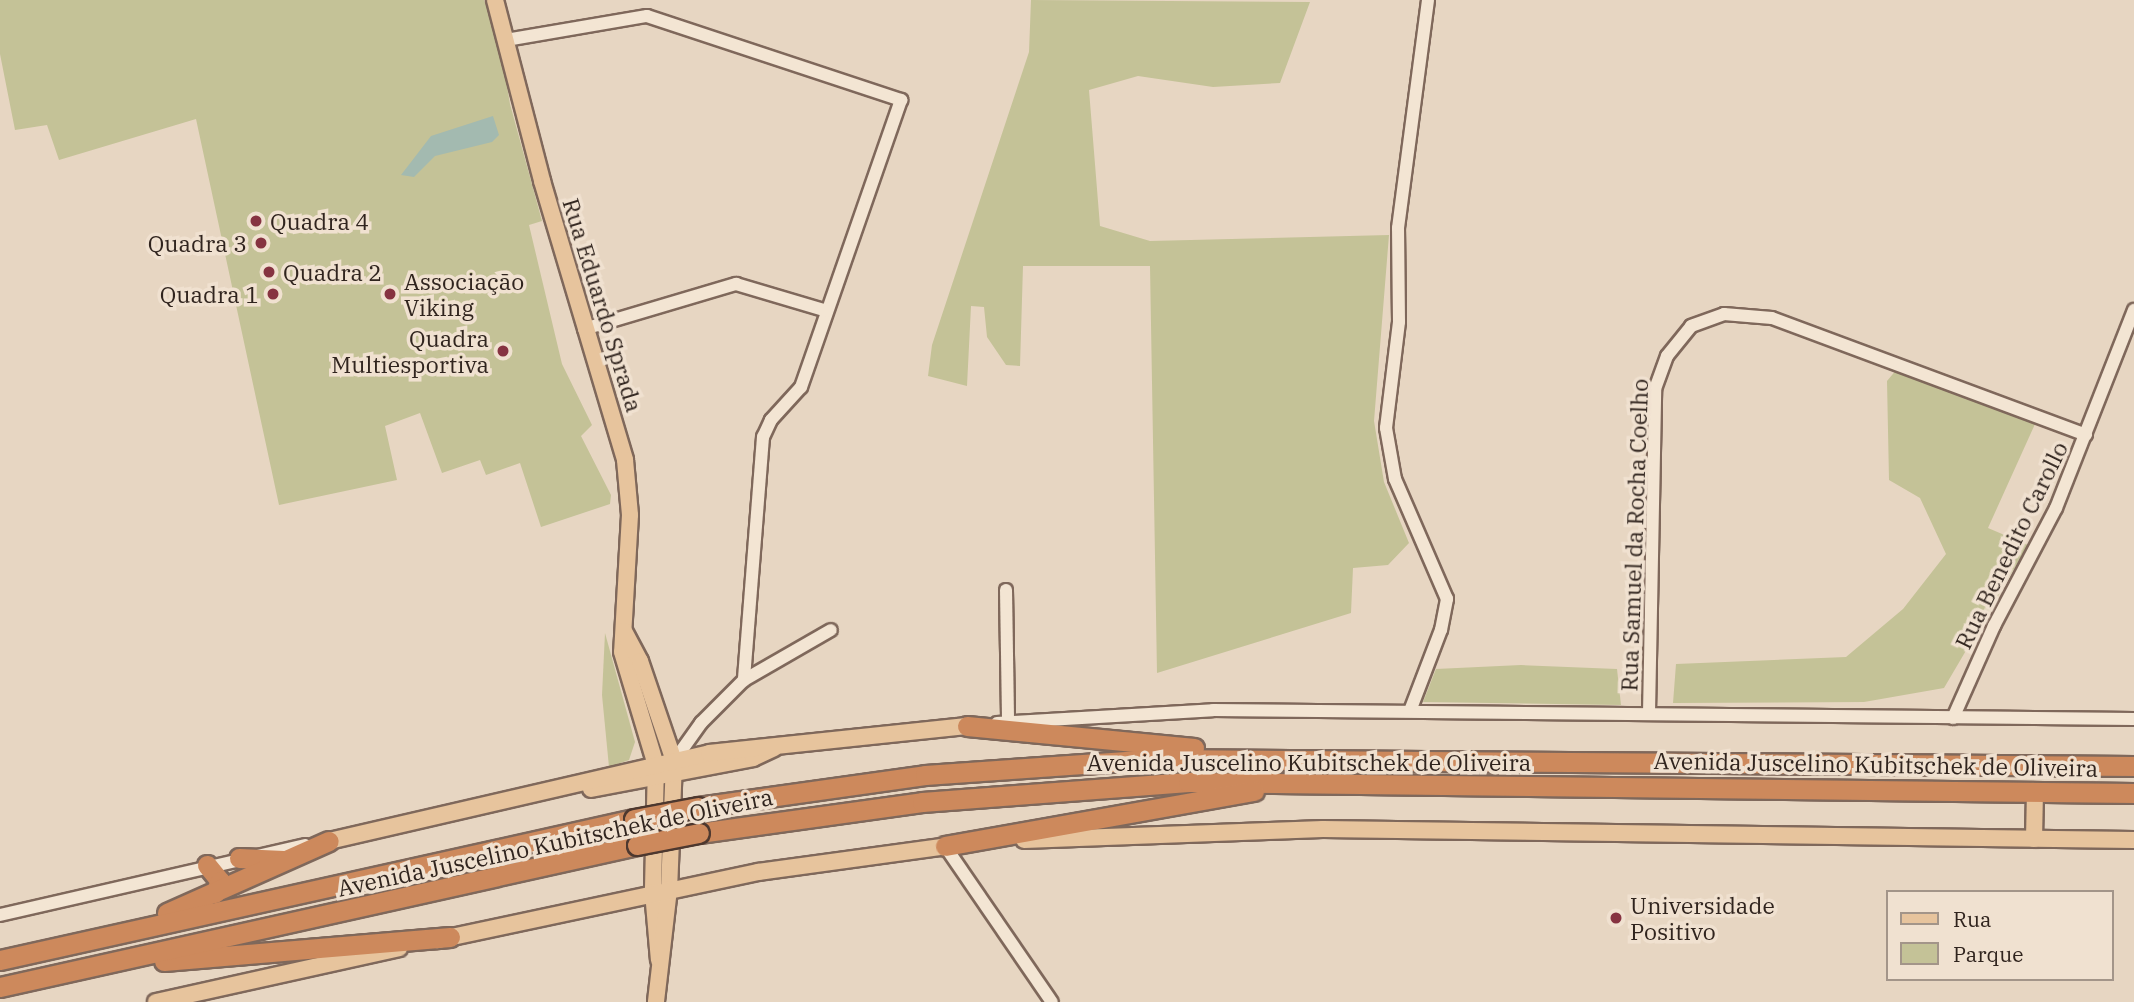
<!DOCTYPE html>
<meta charset="utf-8">
<style>
body{margin:0}
#map{position:relative;width:2134px;height:1002px;overflow:hidden;background:#e7d6c2;font-family:"IBM Plex Serif",serif}
div>[style]{position:absolute}
.green>*{inset:0;background:#c4c297}
.water>*{inset:0;background:#a3bab0}
.roads{filter:drop-shadow(2px 0 #7f685b) drop-shadow(-2px 0 #7f685b) drop-shadow(0 2px #7f685b) drop-shadow(0 -2px #7f685b)}
.minor>*{height:12px;margin:-6px;padding:0 6px;transform-origin:6px;border-radius:6px;background:#f3e5d3}
.major>*{height:16px;margin:-8px;padding:0 8px;transform-origin:8px;border-radius:8px;background:#e7c49d}
.highway>*{height:19px;margin:-9.5px;padding:0 9.5px;transform-origin:9.5px;border-radius:9.5px;background:#cd895c}
.bridges{filter:drop-shadow(2px 0 #4d382f) drop-shadow(-2px 0 #4d382f) drop-shadow(0 2px #4d382f) drop-shadow(0 -2px #4d382f)}
.highway-bridge>*{height:19px;margin:-9.5px;padding:0 9.5px;transform-origin:9.5px;border-radius:9.5px;background:#cd895c}
.dots>*{width:19px;height:19px;translate:-50% -50%;box-sizing:border-box;border:4px solid #f0e1d0;border-radius:50%}
span{translate:-50% -50%;white-space:nowrap;text-align:center;line-height:1.15;-webkit-text-stroke:7px #f0e1d0;paint-order:stroke}
.poi-label{font-size:23px;color:#30241e}
.left{translate:0 -50%;text-align:left}
.right{translate:-100% -50%;text-align:right}
.street-label{font-size:23px;color:#30241e}
.legend{position:absolute;left:1886px;top:890px;width:228px;height:91px;box-sizing:border-box;background:#f0e1d0;border:2px solid #a39589;margin:0;padding:9px 12px;list-style:none;font-size:21px;color:#30241e}
.legend li{display:flex;align-items:center;gap:14px;height:35px}
.legend b{width:35px;border:2px solid #a39589}
</style>
<div id="map">
<div class="green">
<div style="clip-path:polygon(0 0,484px 0,500px 45px,510px 104px,542px 221px,529px 225px,562px 364px,592px 425px,581px 436px,611px 495px,610px 504px,541px 527px,520px 463px,486px 475px,480px 460px,442px 473px,420px 413px,385px 426px,397px 480px,279px 505px,196px 119px,59px 160px,47px 125px,15px 130px,0 54px)"></div>
<div style="clip-path:polygon(1031px 0,1310px 2px,1280px 83px,1213px 87px,1138px 76px,1089px 90px,1100px 226px,1150px 241px,1389px 235px,1374px 421px,1384px 482px,1409px 543px,1388px 565px,1353px 568px,1351px 613px,1157px 673px,1150px 266px,1023px 266px,1020px 366px,1006px 365px,987px 337px,984px 307px,971px 306px,967px 386px,928px 376px,932px 345px,1029px 52px)"></div>
<div style="clip-path:polygon(1897px 369px,2035px 424px,1988px 528px,2028px 545px,1944px 688px,1864px 702px,1673px 703px,1676px 664px,1846px 657px,1903px 609px,1946px 554px,1920px 498px,1889px 480px,1887px 381px)"></div>
<div style="clip-path:polygon(605px 633px,635px 742px,629px 760px,609px 767px,602px 695px)"></div>
<div style="clip-path:polygon(1521px 665px,1617px 669px,1621px 705px,1423px 702px,1436px 669px)"></div>
</div>
<div class="water">
<div style="clip-path:polygon(493px 116px,499px 135px,492px 142px,435px 156px,414px 177px,401px 175px,431px 136px)"></div>
</div>
<div class="roads">
<div class="minor">
<div style="left:506px;top:40px;width:143px;rotate:-9.7deg"></div>
<div style="left:647px;top:16px;width:268px;rotate:18.3deg"></div>
<div style="left:901px;top:100px;width:304px;rotate:109.2deg"></div>
<div style="left:801px;top:387px;width:45px;rotate:132.3deg"></div>
<div style="left:771px;top:420px;width:19px;rotate:115deg"></div>
<div style="left:763px;top:437px;width:244px;rotate:94.5deg"></div>
<div style="left:584px;top:329px;width:159px;rotate:-16.5deg"></div>
<div style="left:736px;top:284px;width:95px;rotate:16.5deg"></div>
<div style="left:1006px;top:590px;width:131px;rotate:89.1deg"></div>
<div style="left:1410px;top:711px;width:87px;rotate:-69.1deg"></div>
<div style="left:1441px;top:630px;width:32px;rotate:-79deg"></div>
<div style="left:1447px;top:599px;width:131px;rotate:-113.4deg"></div>
<div style="left:1395px;top:479px;width:52px;rotate:-100deg"></div>
<div style="left:1386px;top:428px;width:107px;rotate:-83deg"></div>
<div style="left:1399px;top:322px;width:94px;rotate:-90.6deg"></div>
<div style="left:1398px;top:228px;width:230px;rotate:-82.5deg"></div>
<div style="left:1649px;top:713px;width:324px;rotate:-88.9deg"></div>
<div style="left:1655px;top:389px;width:35px;rotate:-70deg"></div>
<div style="left:1667px;top:356px;width:38px;rotate:-51deg"></div>
<div style="left:1691px;top:326px;width:35px;rotate:-20deg"></div>
<div style="left:1724px;top:314px;width:48px;rotate:4.8deg"></div>
<div style="left:1772px;top:318px;width:335px;rotate:20.4deg"></div>
<div style="left:1953px;top:718px;width:101px;rotate:-66deg"></div>
<div style="left:1994px;top:626px;width:133px;rotate:-62.3deg"></div>
<div style="left:2056px;top:508px;width:213px;rotate:-68.5deg"></div>
<div style="left:997px;top:723px;width:216px;rotate:-3.4deg"></div>
<div style="left:1213px;top:710px;width:921px;rotate:0.56deg"></div>
<div style="left:674px;top:761px;width:47px;rotate:-54.6deg"></div>
<div style="left:701px;top:723px;width:61px;rotate:-45deg"></div>
<div style="left:744px;top:680px;width:100px;rotate:-29.9deg"></div>
<div style="left:945px;top:846px;width:189px;rotate:55.6deg"></div>
<div style="left:0;top:915px;width:313px;rotate:-12.9deg"></div>
</div>
<div class="major">
<div style="left:495px;top:0;width:187px;rotate:75.4deg"></div>
<div style="left:542px;top:181px;width:291px;rotate:73.4deg"></div>
<div style="left:625px;top:460px;width:55px;rotate:84.8deg"></div>
<div style="left:630px;top:515px;width:137px;rotate:93.3deg"></div>
<div style="left:622px;top:652px;width:118px;rotate:73.3deg"></div>
<div style="left:656px;top:765px;width:127px;rotate:91.4deg"></div>
<div style="left:653px;top:892px;width:68px;rotate:85deg"></div>
<div style="left:624px;top:631px;width:34px;rotate:62deg"></div>
<div style="left:640px;top:661px;width:106px;rotate:71.2deg"></div>
<div style="left:674px;top:761px;width:128px;rotate:92.2deg"></div>
<div style="left:669px;top:889px;width:114px;rotate:96.6deg"></div>
<div style="left:591px;top:789px;width:165px;rotate:-10.8deg"></div>
<div style="left:753px;top:758px;width:23px;rotate:-25deg"></div>
<div style="left:2034px;top:839px;width:48px;rotate:-88.8deg"></div>
<div style="left:1024px;top:840px;width:299px;rotate:-2.1deg"></div>
<div style="left:1323px;top:829px;width:811px;rotate:0.78deg"></div>
<div style="left:329px;top:841px;width:390px;rotate:-13deg"></div>
<div style="left:709px;top:753px;width:259px;rotate:-6deg"></div>
<div style="left:438px;top:940px;width:327px;rotate:-12deg"></div>
<div style="left:758px;top:872px;width:200px;rotate:-7.8deg"></div>
<div style="left:156px;top:1002px;width:249px;rotate:-12.5deg"></div>
</div>
<div class="highway">
<div style="left:967px;top:726px;width:228px;rotate:5.5deg"></div>
<div style="left:698px;top:807px;width:229px;rotate:-8deg"></div>
<div style="left:925px;top:775px;width:230px;rotate:-4deg"></div>
<div style="left:1154px;top:759px;width:980px;rotate:0.41deg"></div>
<div style="left:699px;top:833px;width:225px;rotate:-7.9deg"></div>
<div style="left:922px;top:802px;width:267px;rotate:-4.3deg"></div>
<div style="left:1188px;top:782px;width:946px;rotate:0.67deg"></div>
<div style="left:945px;top:846px;width:314px;rotate:-10.1deg"></div>
<div style="left:239px;top:858px;width:44px;rotate:2.6deg"></div>
<div style="left:207px;top:865px;width:21px;rotate:51deg"></div>
<div style="left:220px;top:881px;width:13px;rotate:113deg"></div>
<div style="left:167px;top:913px;width:177px;rotate:-24deg"></div>
<div style="left:0;top:960px;width:649px;rotate:-12.54deg"></div>
<div style="left:164px;top:961px;width:287px;rotate:-4.8deg"></div>
<div style="left:0;top:987px;width:653px;rotate:-12.57deg"></div>
</div>
</div>
<div class="bridges">
<div class="highway-bridge">
<div style="left:634px;top:819px;width:65px;rotate:-10.6deg"></div>
<div style="left:637px;top:845px;width:63px;rotate:-11deg"></div>
</div>
</div>
<div class="dots">
<div style="left:256px;top:221px;background:#863341"></div>
<div style="left:261px;top:243px;background:#863341"></div>
<div style="left:269px;top:272px;background:#863341"></div>
<div style="left:273px;top:294px;background:#863341"></div>
<div style="left:390px;top:294px;background:#863341"></div>
<div style="left:503px;top:351px;background:#863341"></div>
<div style="left:1616px;top:918px;background:#863341"></div>
</div>
<div class="poi-label">
<span class="left" style="left:270px;top:221px">Quadra 4</span>
<span class="right" style="left:247px;top:243px">Quadra 3</span>
<span class="left" style="left:283px;top:272px">Quadra 2</span>
<span class="left" style="left:404px;top:294px">Associação<br>Viking</span>
<span class="right" style="left:259px;top:294px">Quadra 1</span>
<span class="right" style="left:489px;top:351px">Quadra<br>Multiesportiva</span>
<span class="left" style="left:1630px;top:918px">Universidade<br>Positivo</span>
</div>
<div class="street-label">
<span style="left:603px;top:305px;rotate:73deg">Rua Eduardo Sprada</span>
<span style="left:1634px;top:535px;rotate:-88deg">Rua Samuel da Rocha Coelho</span>
<span style="left:2011px;top:545px;rotate:-64deg">Rua Benedito Carollo</span>
<span style="left:1309px;top:762px">Avenida Juscelino Kubitschek de Oliveira</span>
<span style="left:1876px;top:764px;rotate:1deg">Avenida Juscelino Kubitschek de Oliveira</span>
<span style="left:555px;top:842px;rotate:-12deg">Avenida Juscelino Kubitschek de Oliveira</span>
</div>
<ul class="legend">
<li><b style="height:9px;background:#e7c49d"></b>Rua</li>
<li><b style="height:19px;background:#c4c297"></b>Parque</li>
</ul>
</div>
